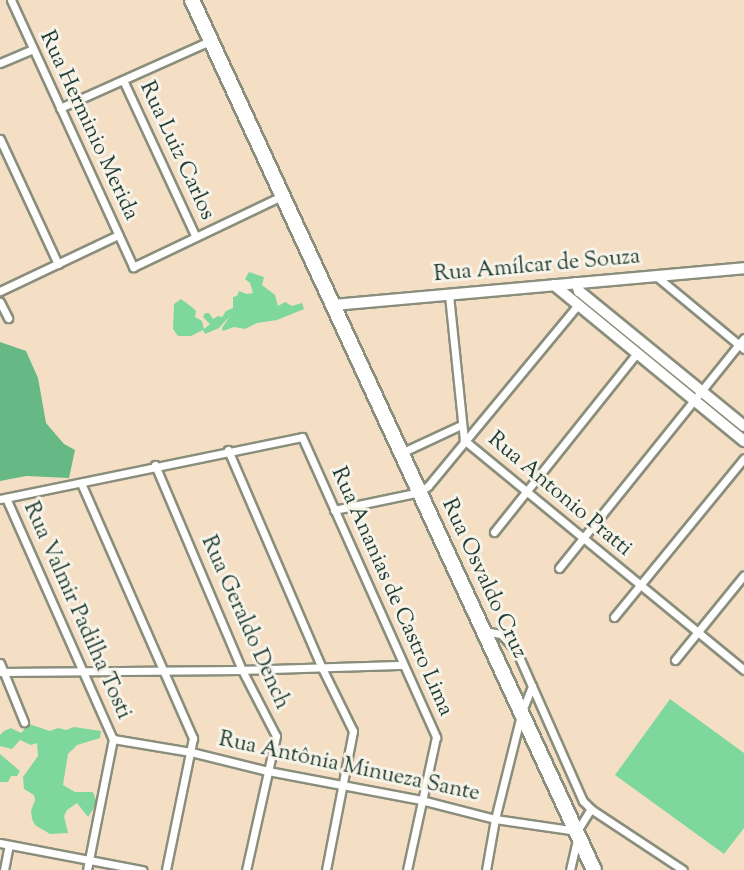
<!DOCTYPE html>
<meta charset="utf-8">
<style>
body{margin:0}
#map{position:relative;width:744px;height:870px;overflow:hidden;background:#f4dfc5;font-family:"Sorts Mill Goudy",serif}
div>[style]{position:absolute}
.green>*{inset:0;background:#7ed89e}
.forest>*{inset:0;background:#66b885}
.roads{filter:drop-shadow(2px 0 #8a8e7c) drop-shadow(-2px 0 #8a8e7c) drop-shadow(0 2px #8a8e7c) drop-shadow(0 -2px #8a8e7c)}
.street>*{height:7px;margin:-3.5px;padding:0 3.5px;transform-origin:3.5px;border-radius:3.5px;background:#fff}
.secondary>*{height:10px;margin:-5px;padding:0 5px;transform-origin:5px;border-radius:5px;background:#fff}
.highway>*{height:14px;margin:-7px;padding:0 7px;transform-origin:7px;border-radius:7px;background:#fff}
span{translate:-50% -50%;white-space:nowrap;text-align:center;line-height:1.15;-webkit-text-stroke:6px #f7f3e8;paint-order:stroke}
.street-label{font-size:22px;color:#1f3d34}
</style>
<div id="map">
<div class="green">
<div style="clip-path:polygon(249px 272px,264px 277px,262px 285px,275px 295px,278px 306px,285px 302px,292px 306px,302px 303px,304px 309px,277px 320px,257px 323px,245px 329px,234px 327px,223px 331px,222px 328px,230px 316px,219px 328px,205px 334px,203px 330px,191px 336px,178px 336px,173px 329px,174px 304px,181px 299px,193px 308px,196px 311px,195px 317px,202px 321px,204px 329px,210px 324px,203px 317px,205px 313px,209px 313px,213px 319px,218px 316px,222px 317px,226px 311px,233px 308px,233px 297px,237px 296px,239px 291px,247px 294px,253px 293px,250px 283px,245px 279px)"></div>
<div style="clip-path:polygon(670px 699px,744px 753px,744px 828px,724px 854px,615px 775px)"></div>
<div style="clip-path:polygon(29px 724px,50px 731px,58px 728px,66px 730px,74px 727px,101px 731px,100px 738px,77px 745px,68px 754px,63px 785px,75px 792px,93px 792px,97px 803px,88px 817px,77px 803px,67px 810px,64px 816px,68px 833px,50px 834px,35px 825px,32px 819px,31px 811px,35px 800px,34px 795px,24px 789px,23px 777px,38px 756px,37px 743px,31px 745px,20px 740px,12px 749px,0 746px,0 735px,4px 731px,11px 728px,21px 733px)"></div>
<div style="clip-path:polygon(0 754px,20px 771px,17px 776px,11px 776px,8px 782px,0 782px)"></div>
</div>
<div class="forest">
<div style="clip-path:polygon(0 342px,26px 351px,38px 378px,46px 423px,64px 444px,75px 450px,69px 478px,26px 476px,0 481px)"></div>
</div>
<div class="roads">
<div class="street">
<div style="left:11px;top:0;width:294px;rotate:65.4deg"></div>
<div style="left:133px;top:267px;width:165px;rotate:-25.5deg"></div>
<div style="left:0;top:63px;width:36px;rotate:-23deg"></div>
<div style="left:123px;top:80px;width:173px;rotate:65.1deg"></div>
<div style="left:60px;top:108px;width:164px;rotate:-24.1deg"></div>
<div style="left:0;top:139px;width:138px;rotate:65.1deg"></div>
<div style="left:656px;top:276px;width:114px;rotate:39.7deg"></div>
<div style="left:0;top:291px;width:131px;rotate:-25.4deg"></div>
<div style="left:449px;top:295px;width:146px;rotate:84.1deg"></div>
<div style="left:464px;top:440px;width:362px;rotate:39.4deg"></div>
<div style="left:0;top:302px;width:18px;rotate:63deg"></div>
<div style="left:228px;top:450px;width:237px;rotate:66.7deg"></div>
<div style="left:322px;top:668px;width:70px;rotate:63.8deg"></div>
<div style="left:353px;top:731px;width:142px;rotate:101deg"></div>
<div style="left:401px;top:453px;width:66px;rotate:-25deg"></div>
<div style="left:155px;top:465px;width:223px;rotate:67deg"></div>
<div style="left:242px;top:670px;width:74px;rotate:62.7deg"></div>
<div style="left:276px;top:736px;width:137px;rotate:102.6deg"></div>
<div style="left:81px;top:483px;width:279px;rotate:66.3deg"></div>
<div style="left:193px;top:738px;width:135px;rotate:101.6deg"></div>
<div style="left:6px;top:498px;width:264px;rotate:66.1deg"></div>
<div style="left:0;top:499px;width:308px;rotate:-11.6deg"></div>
<div style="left:302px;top:437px;width:329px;rotate:65.9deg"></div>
<div style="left:436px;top:737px;width:136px;rotate:102.3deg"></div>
<div style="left:334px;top:510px;width:88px;rotate:-11.8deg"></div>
<div style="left:420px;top:492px;width:10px;rotate:-37deg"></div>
<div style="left:428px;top:486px;width:234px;rotate:-50.4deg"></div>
<div style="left:494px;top:532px;width:228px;rotate:-51.4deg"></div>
<div style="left:559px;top:568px;width:295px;rotate:-51.2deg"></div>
<div style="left:614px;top:617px;width:205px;rotate:-50.7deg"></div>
<div style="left:484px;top:631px;width:17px;rotate:10deg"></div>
<div style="left:501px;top:634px;width:22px;rotate:47deg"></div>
<div style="left:516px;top:650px;width:165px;rotate:66.1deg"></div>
<div style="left:583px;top:801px;width:11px;rotate:45deg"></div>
<div style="left:591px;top:809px;width:110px;rotate:33.5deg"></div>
<div style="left:675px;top:660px;width:109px;rotate:-50.9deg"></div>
<div style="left:0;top:663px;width:64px;rotate:67.9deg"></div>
<div style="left:0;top:672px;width:242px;rotate:-0.5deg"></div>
<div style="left:242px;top:670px;width:161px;rotate:-1.8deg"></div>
<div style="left:113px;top:739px;width:79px;rotate:9.5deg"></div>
<div style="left:191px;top:752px;width:79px;rotate:13.9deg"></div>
<div style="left:268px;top:771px;width:156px;rotate:10.7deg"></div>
<div style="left:421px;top:800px;width:76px;rotate:14.4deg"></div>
<div style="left:495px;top:819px;width:83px;rotate:8.3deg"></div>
<div style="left:577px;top:831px;width:26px;rotate:-58deg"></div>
<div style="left:0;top:843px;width:145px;rotate:10.8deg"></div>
<div style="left:4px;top:870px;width:25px;rotate:-79deg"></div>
<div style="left:87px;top:870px;width:134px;rotate:-78.8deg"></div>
<div style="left:486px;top:870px;width:52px;rotate:-80deg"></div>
<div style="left:495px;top:819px;width:111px;rotate:-76deg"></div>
<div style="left:522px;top:711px;width:27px;rotate:-68deg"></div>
<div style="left:570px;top:870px;width:32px;rotate:-77deg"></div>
</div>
<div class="secondary">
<div style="left:576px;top:283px;width:9px;rotate:69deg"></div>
<div style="left:579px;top:291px;width:213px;rotate:39.3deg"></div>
<div style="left:554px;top:285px;width:246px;rotate:39.4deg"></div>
<div style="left:333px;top:305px;width:413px;rotate:-5.1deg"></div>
</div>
<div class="highway">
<div style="left:192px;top:0;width:958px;rotate:65.2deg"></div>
</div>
</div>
<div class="street-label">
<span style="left:88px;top:126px;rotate:65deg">Rua Herminio Merida</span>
<span style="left:176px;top:151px;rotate:65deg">Rua Luiz Carlos</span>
<span style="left:537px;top:267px;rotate:-5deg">Rua Amílcar de Souza</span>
<span style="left:559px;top:495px;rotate:40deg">Rua Antonio Pratti</span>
<span style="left:483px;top:579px;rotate:65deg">Rua Osvaldo Cruz</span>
<span style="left:391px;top:592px;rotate:66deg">Rua Ananias de Castro Lima</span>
<span style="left:76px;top:611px;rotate:66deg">Rua Valmir Padilha Tosti</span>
<span style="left:244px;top:623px;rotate:66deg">Rua Geraldo Dench</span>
<span style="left:349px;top:768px;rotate:12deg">Rua Antônia Minueza Sante</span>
</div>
</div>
